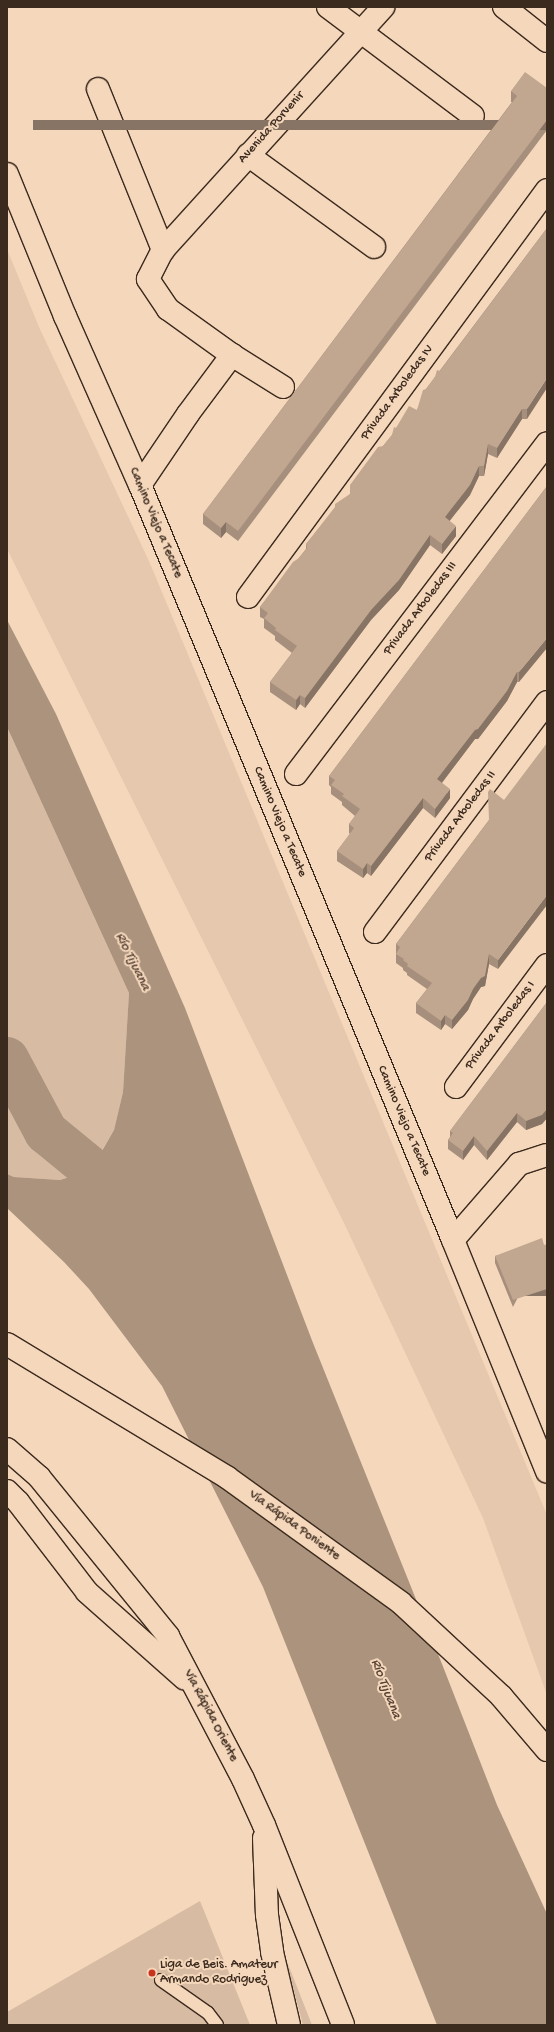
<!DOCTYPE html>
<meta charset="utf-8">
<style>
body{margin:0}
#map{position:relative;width:554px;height:2032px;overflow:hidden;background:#f5d7bb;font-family:"Gochi Hand",sans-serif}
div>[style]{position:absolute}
.built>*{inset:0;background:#e5c8ae}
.green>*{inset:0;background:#d7bba2}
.water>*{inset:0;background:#ab937d}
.river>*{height:44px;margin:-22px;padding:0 22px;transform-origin:22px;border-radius:22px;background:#ab937d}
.roads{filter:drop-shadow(1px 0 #3b2a1e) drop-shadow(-1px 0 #3b2a1e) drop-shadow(0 1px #3b2a1e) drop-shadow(0 -1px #3b2a1e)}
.service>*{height:12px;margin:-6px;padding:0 6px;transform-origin:6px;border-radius:6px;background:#f5d7bb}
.minor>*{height:22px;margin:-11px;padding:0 11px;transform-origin:11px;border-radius:11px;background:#f5d7bb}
.trunk>*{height:22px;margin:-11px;padding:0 11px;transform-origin:11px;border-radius:11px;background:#f5d7bb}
.wall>*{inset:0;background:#a68f7c}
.shaded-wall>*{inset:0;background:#877465;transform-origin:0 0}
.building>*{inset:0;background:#c1a690}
.dots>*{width:11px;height:11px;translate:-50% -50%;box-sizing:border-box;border:2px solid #f5d7bb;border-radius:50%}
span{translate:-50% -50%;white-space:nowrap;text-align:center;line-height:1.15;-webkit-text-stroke:4px #f5d7bb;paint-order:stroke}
.street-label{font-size:13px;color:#3b2a1e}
.poi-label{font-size:13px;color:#3b2a1e}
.left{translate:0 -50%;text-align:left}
.water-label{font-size:14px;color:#574436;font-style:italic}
.frame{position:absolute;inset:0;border:8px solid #3b2a1e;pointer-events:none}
</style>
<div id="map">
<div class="built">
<div style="clip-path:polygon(7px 249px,39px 327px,149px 561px,547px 1515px,547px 1695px,483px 1518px,344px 1223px,7px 549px)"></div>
</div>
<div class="green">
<div style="clip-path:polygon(7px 727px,129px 993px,123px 1092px,114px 1130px,91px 1169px,60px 1180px,14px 1177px,7px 1174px)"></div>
<div style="clip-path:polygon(200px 1901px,250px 2025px,7px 2025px,7px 2012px)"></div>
<div style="clip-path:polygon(284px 1954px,312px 2025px,303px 2025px)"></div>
</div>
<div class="water">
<div style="clip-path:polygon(7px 620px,56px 714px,185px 1008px,313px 1343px,442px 1664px,497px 1805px,547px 1914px,547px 2025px,437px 2025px,263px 1587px,162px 1386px,89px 1289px,64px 1262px,7px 1208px,7px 1174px,14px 1177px,60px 1180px,91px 1170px,114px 1130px,123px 1092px,129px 993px,7px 727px)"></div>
</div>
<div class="river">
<div style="left:7px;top:1059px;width:83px;rotate:61.9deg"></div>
<div style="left:46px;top:1132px;width:58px;rotate:39.4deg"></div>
<div style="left:91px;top:1169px;width:60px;rotate:43deg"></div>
</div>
<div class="roads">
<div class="service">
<div style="left:161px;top:1980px;width:57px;rotate:35.1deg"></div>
<div style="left:208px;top:2013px;width:15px;rotate:53deg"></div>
</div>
<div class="minor">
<div style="left:328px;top:7px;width:181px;rotate:36.9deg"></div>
<div style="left:504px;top:7px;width:55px;rotate:38.3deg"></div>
<div style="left:98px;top:89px;width:174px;rotate:68deg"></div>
<div style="left:248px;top:155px;width:156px;rotate:36.1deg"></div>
<div style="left:7px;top:174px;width:153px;rotate:67.8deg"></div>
<div style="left:65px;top:316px;width:185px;rotate:66.1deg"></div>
<div style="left:140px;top:485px;width:817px;rotate:67.48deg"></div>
<div style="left:453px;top:1240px;width:250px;rotate:67.9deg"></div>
<div style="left:283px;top:387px;width:60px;rotate:-147.9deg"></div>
<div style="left:232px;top:355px;width:79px;rotate:-144.3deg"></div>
<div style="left:168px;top:309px;width:36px;rotate:-124deg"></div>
<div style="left:148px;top:279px;width:33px;rotate:-63deg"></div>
<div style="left:163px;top:250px;width:328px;rotate:-47.8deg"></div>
<div style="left:140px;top:485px;width:86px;rotate:-55.9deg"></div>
<div style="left:188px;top:414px;width:74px;rotate:-53.3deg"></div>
<div style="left:248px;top:597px;width:505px;rotate:-53.7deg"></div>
<div style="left:296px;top:774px;width:415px;rotate:-52.8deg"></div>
<div style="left:375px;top:932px;width:287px;rotate:-53.2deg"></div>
<div style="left:456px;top:1087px;width:152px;rotate:-53.3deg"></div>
<div style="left:453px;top:1240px;width:101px;rotate:-49deg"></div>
<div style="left:519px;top:1164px;width:29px;rotate:-18deg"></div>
</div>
<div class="trunk">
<div style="left:7px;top:1344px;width:258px;rotate:31.2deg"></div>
<div style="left:228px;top:1478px;width:213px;rotate:35.8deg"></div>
<div style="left:401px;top:1603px;width:137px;rotate:42.9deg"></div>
<div style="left:501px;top:1696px;width:71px;rotate:49.6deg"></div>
<div style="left:7px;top:1449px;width:43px;rotate:41.2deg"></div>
<div style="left:39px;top:1477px;width:205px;rotate:50.9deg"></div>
<div style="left:168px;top:1636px;width:161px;rotate:62.3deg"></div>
<div style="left:243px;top:1779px;width:51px;rotate:65.5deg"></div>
<div style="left:264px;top:1825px;width:215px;rotate:68.4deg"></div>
<div style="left:7px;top:1491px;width:16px;rotate:45deg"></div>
<div style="left:18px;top:1502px;width:113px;rotate:52.5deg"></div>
<div style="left:87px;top:1592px;width:130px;rotate:41.6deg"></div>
<div style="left:264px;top:1838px;width:77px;rotate:87.8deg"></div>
<div style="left:267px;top:1915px;width:37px;rotate:82deg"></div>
<div style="left:272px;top:1952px;width:75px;rotate:76.9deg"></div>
</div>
</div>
<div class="wall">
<div style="clip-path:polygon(547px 88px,547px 130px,238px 541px,226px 532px,221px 538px,203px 524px,203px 514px,512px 102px,511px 102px,511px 91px)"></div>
<div style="clip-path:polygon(547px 228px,527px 419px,522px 419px,497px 458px,488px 454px,484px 476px,479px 476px,470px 495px,449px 521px,456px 536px,442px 554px,430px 545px,399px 590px,371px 620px,305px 708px,300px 704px,296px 710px,270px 692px,270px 682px,292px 653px,275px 640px,275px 636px,264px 628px,264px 619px,260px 617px,260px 607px,306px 549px,306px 544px,350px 494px,383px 446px,392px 435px,396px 428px,417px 410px,426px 389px)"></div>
<div style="clip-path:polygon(547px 486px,519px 682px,517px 682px,507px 701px,478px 739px,475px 739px,442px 783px,450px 798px,435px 818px,423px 808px,371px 876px,367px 873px,363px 878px,337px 861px,337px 851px,350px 834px,349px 833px,349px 824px,355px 816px,342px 805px,342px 802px,331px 794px,331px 787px,329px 785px,329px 776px)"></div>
<div style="clip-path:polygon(504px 800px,498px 969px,489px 964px,485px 986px,481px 987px,473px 999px,468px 1010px,452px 1029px,445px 1024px,441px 1030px,416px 1013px,416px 1003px,427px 989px,407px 975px,407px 973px,403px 970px,403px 968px,396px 963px,396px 944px)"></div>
<div style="clip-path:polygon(547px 1002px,547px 1118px,542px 1124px,526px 1130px,517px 1122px,487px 1160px,474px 1145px,463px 1160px,448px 1149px,448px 1140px,450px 1137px,450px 1131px)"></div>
<div style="clip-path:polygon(544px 1245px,513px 1307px,495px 1263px,495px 1256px)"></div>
</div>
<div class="shaded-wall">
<div style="left:547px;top:120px;width:10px;height:514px;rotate:90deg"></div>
<div style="clip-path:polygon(547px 378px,547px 388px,527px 419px,527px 409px)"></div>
<div style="clip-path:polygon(522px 409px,522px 419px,497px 458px,497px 448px)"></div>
<div style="clip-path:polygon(488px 444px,488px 454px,484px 476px,484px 466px)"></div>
<div style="clip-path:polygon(479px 466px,479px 476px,470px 495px,445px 527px,445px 517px)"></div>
<div style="clip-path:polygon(226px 522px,226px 532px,221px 538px,221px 528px)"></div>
<div style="clip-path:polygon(456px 526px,456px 536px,442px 554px,442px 544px)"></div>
<div style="clip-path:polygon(430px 535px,430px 545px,399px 590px,371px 620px,305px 708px,305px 698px,371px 610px)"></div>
<div style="clip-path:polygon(547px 638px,547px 648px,519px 682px,519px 672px)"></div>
<div style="clip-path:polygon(517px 672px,517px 682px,507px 701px,478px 739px,475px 739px,437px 789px,437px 779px)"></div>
<div style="clip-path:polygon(300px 695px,300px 704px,296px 710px,296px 700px)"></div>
<div style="clip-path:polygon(450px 789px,450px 798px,435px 818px,435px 809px)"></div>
<div style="clip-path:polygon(423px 798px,423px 808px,371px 876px,371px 866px)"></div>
<div style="clip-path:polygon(367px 863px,367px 873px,363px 878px,363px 869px)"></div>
<div style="clip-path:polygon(547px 895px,547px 905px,498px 969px,498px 960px)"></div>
<div style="clip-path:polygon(489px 954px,489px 964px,485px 986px,481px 987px,473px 999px,468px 1010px,452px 1029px,452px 1020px,473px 989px)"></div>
<div style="clip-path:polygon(445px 1015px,445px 1024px,441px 1030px,441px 1021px)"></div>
<div style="clip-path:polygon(547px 1109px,547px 1118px,542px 1124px,526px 1130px,526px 1121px)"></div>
<div style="clip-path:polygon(517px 1113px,517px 1122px,487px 1160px,487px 1151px)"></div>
<div style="clip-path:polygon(474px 1136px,474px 1145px,463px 1160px,463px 1151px)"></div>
<div style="left:547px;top:1289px;width:7px;height:36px;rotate:90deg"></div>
</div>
<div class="building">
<div style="clip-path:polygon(525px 72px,547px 88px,547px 120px,238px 531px,226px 522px,221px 528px,203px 514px,517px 96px,511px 91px)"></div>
<div style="clip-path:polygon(547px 228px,547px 378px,527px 409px,522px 409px,497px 448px,488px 444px,484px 466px,479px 466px,470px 485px,445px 517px,456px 526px,442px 544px,430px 535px,399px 580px,371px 610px,305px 698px,300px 695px,296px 700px,270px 682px,297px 646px,275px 630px,276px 628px,264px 618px,268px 613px,260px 607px,293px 562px,299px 558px,307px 548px,306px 544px,335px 507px,335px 504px,350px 494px,350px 485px,378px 447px,383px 446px,392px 435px,394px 427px,396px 428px,409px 406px,417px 410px,423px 390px,426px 389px,435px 377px,437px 370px,440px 371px)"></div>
<div style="clip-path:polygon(547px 486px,547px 638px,519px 672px,517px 672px,507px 691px,478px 729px,475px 730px,437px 779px,450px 789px,435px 809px,423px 798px,371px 866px,367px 863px,363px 869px,337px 851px,354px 828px,349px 824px,360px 809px,342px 796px,344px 794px,331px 785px,335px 780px,329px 776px)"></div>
<div style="clip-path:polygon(547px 743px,547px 895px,498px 960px,489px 954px,485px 976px,481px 978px,473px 989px,468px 1000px,452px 1020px,445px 1015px,441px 1021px,416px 1003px,432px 983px,407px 966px,408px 964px,403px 960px,404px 959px,396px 954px,400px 947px,396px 944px,489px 820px,488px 792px,490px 789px,504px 800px)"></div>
<div style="clip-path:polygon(547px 1002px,547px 1109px,542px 1115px,526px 1121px,517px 1113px,487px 1151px,474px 1136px,463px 1151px,448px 1140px,453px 1133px,450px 1131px)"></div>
<div style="clip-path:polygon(542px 1238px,544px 1245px,547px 1244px,547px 1289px,513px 1300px,495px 1256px)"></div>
</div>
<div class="dots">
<div style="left:152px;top:1973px;background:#c8321e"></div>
</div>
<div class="street-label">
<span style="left:272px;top:128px;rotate:-48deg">Avenida Porvenir</span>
<span style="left:398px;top:393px;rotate:-54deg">Privada Arboledas IV</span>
<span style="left:155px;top:523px;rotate:67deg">Camino Viejo a Tecate</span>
<span style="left:421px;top:609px;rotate:-53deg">Privada Arboledas III</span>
<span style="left:461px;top:817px;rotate:-53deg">Privada Arboledas II</span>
<span style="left:279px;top:822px;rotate:67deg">Camino Viejo a Tecate</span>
<span style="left:501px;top:1026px;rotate:-53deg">Privada Arboledas I</span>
<span style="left:403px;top:1121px;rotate:67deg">Camino Viejo a Tecate</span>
<span style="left:294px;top:1526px;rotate:36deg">Vía Rápida Poniente</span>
<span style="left:210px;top:1716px;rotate:62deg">Vía Rápida Oriente</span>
</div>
<div class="poi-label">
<span class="left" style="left:160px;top:1973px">Liga de Beis. Amateur<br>Armando Rodriguez</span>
</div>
<div class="water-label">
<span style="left:132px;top:962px;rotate:64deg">Río Tijuana</span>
<span style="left:385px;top:1689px;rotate:69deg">Río Tijuana</span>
</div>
<div class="frame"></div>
</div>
